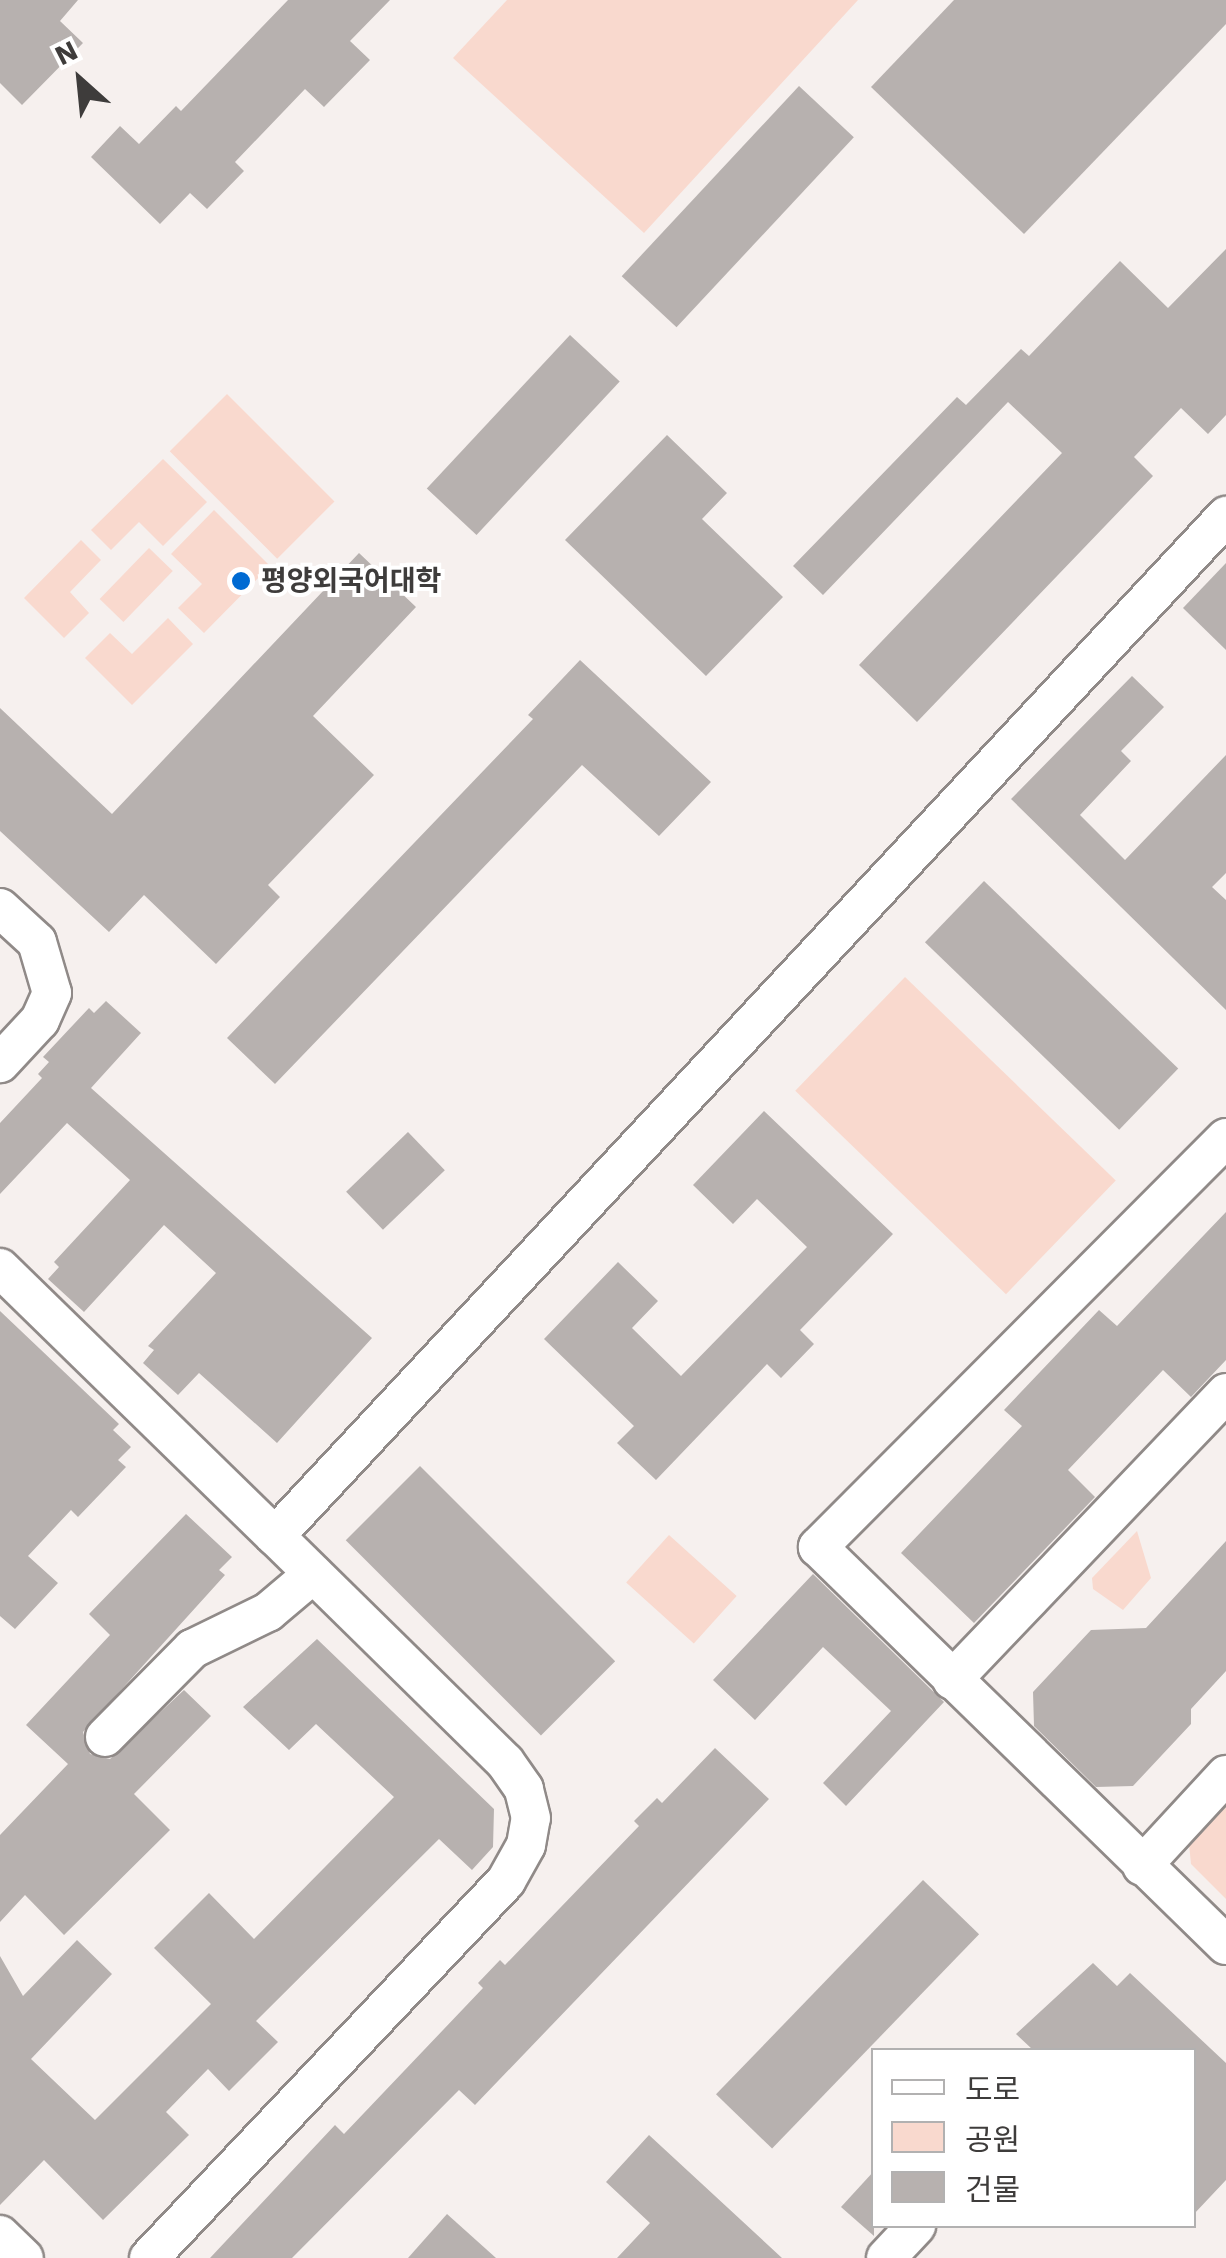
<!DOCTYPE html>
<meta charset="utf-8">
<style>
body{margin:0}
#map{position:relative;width:1226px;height:2258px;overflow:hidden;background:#f6f0ee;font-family:"Work Sans","Noto Sans KR",sans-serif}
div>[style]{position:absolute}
.green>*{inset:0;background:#f9d9ce;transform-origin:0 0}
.building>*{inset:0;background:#b7b1af;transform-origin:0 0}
.roads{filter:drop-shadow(2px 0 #908a88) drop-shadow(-2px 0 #908a88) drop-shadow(0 2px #908a88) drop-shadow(0 -2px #908a88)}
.street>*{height:38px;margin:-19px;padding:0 19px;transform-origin:19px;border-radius:19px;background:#fff}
.dots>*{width:28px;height:28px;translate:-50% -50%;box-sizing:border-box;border:5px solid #fff;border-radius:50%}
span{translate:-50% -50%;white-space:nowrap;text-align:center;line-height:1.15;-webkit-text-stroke:8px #fff;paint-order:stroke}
.poi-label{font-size:28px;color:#3e3c3b;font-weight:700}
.left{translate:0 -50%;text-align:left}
.legend{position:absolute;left:871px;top:2048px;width:325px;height:180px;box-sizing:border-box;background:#fff;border:2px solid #b2b1b1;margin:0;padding:12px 18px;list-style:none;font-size:30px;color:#3e3c3b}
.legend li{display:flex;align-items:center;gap:20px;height:50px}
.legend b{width:50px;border:2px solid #b2b1b1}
.north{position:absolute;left:30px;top:30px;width:100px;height:100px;-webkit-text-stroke:8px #fff;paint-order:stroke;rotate:333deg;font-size:28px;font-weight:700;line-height:40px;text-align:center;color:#3e3c3b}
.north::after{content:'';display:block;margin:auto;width:35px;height:45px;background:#3e3c3b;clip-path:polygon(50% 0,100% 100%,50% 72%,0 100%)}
</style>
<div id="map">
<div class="green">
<div style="clip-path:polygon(507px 0,858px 0,644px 233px,453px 58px)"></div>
<div style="left:227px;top:394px;width:152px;height:81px;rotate:45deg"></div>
<div style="clip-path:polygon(163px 459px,207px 502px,163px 546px,139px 522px,111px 550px,91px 530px)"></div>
<div style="clip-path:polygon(214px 510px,270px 566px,204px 633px,178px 608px,202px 584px,171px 554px)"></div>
<div style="clip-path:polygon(81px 540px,101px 560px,70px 592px,89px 613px,64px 638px,24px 598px)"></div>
<div style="left:149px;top:548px;width:33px;height:71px;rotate:44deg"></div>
<div style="clip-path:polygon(168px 618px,193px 644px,132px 705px,85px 658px,110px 633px,132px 654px)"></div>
<div style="left:905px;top:977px;width:293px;height:158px;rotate:44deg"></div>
<div style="clip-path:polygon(1137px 1531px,1151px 1578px,1123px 1610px,1093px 1589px,1092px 1578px)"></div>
<div style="left:669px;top:1535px;width:91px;height:64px;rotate:42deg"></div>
<div style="clip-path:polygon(1226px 1803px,1226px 1899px,1191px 1864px,1189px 1844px)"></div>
</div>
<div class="building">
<div style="clip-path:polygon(0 0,78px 0,60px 21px,83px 43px,22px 105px,0 83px)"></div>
<div style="clip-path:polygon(288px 0,390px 0,350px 41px,370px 60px,324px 107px,305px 89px,235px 162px,244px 171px,207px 209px,190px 193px,160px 224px,91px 157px,120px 126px,139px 144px,176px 106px,181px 111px)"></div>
<div style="clip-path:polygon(954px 0,1226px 0,1226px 24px,1024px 234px,871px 87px)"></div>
<div style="left:799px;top:86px;width:75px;height:260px;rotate:43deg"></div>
<div style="clip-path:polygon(1226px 249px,1226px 415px,1208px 434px,1181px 408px,1134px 457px,1153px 476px,917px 722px,859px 665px,1062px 453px,1008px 402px,823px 595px,793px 566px,957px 397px,966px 405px,1021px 349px,1029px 356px,1120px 261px,1168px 308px)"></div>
<div style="left:570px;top:335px;width:68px;height:210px;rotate:43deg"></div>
<div style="clip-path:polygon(667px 435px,727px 493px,702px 519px,783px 597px,706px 676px,565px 540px)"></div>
<div style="clip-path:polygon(359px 553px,416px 607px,313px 716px,374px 775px,268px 885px,280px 897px,216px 964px,144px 895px,109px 932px,0 831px,0 708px,112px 814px)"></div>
<div style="clip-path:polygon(1226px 563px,1226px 650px,1183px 608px)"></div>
<div style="clip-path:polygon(580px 660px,711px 782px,659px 836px,582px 765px,275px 1084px,227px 1038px,533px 719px,528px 715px)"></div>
<div style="clip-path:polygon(1132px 676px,1164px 707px,1121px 751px,1131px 761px,1080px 815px,1125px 860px,1226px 755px,1226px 873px,1212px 887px,1226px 900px,1226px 1010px,1011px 799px)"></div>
<div style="left:984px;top:881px;width:270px;height:85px;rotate:44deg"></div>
<div style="clip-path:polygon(106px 1001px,141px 1033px,91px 1088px,372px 1338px,277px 1443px,199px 1373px,178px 1395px,143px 1363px,154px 1350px,148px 1346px,216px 1273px,164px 1225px,84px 1312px,48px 1279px,59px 1267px,54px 1262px,130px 1180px,67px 1123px,0 1194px,0 1123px,42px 1078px,38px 1074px,49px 1062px,43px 1057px,89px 1008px,94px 1013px)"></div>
<div style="clip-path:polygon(764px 1111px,893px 1234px,800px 1330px,814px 1344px,781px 1378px,767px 1364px,656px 1480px,617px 1443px,634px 1426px,544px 1339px,618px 1262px,658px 1301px,632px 1328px,681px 1376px,807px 1247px,757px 1199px,733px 1224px,693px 1185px)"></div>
<div style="left:408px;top:1132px;width:53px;height:86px;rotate:46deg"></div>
<div style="clip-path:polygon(1226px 1212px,1226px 1360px,1191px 1397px,1163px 1370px,1068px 1470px,1095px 1497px,974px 1623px,901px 1553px,1022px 1426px,1004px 1410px,1099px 1310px,1117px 1326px)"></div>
<div style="clip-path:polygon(0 1311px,119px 1424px,113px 1430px,131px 1447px,118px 1460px,126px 1467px,78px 1517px,71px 1510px,28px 1556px,58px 1583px,15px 1629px,0 1616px)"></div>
<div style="left:420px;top:1466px;width:276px;height:105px;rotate:45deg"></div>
<div style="clip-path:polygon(186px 1514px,232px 1557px,219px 1570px,225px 1575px,83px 1732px,90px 1754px,110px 1759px,184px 1690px,211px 1716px,134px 1794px,170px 1830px,64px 1935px,25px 1895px,0 1922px,0 1835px,68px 1764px,26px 1725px,110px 1635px,89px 1614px)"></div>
<div style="clip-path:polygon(1226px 1541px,1226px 1671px,1191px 1709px,1191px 1724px,1133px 1786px,1096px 1787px,1034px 1726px,1033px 1692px,1091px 1630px,1146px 1628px)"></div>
<div style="clip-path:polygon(813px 1574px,944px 1702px,846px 1806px,823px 1783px,891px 1711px,823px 1647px,755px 1720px,713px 1680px)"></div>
<div style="clip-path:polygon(317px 1639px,494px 1809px,493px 1847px,472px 1870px,439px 1839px,256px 2021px,278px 2042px,229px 2091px,208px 2069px,166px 2112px,189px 2135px,103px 2220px,44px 2160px,0 2205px,0 1956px,23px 1996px,77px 1940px,112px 1974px,31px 2059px,95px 2120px,211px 2004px,154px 1948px,209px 1893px,254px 1939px,394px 1797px,316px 1724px,289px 1750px,243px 1707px)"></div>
<div style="clip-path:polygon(715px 1748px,769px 1799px,475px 2105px,459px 2090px,292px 2258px,210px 2258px,335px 2125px,344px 2134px,483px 1988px,478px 1983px,500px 1960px,505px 1965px,639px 1826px,634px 1821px,657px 1798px,662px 1803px)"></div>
<div style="left:923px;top:1880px;width:78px;height:298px;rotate:44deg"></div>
<div style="clip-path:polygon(1093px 1963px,1117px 1986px,1130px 1973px,1226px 2063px,1226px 2180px,1194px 2214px,1194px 2050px,1033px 2050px,1016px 2034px)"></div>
<div style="clip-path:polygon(649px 2135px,782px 2258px,617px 2258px,650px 2223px,606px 2182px)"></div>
<div style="clip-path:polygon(874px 2171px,874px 2236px,841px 2207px)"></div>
<div style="clip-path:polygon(447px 2214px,496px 2258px,408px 2258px)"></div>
</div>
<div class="roads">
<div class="street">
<div style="left:0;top:908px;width:50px;rotate:42.6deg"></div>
<div style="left:37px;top:942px;width:53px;rotate:73.6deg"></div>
<div style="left:52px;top:993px;width:30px;rotate:114deg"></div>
<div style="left:40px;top:1020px;width:59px;rotate:132.9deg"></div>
<div style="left:1226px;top:1138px;width:578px;rotate:134.93deg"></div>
<div style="left:818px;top:1547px;width:570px;rotate:44.29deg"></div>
<div style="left:0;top:1268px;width:384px;rotate:44.3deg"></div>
<div style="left:952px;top:1680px;width:397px;rotate:-46.3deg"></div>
<div style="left:105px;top:1737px;width:124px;rotate:-45.3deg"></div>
<div style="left:192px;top:1649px;width:85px;rotate:-26deg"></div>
<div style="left:268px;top:1612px;width:59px;rotate:-40.2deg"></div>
<div style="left:1142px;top:1866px;width:124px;rotate:-47.3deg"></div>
<div style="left:0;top:2235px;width:33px;rotate:44deg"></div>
<div style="left:149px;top:2258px;width:519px;rotate:-46.56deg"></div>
<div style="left:506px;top:1881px;width:41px;rotate:-60.9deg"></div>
<div style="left:526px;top:1845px;width:27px;rotate:-80deg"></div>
<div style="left:531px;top:1818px;width:30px;rotate:-104deg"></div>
<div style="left:524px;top:1789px;width:33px;rotate:-125deg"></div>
<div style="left:505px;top:1762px;width:322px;rotate:-135.5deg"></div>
<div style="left:275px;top:1536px;width:1395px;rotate:-47deg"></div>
<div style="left:886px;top:2258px;width:44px;rotate:-46.8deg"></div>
</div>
</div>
<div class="dots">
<div style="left:241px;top:581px;background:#006ad2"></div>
</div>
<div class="poi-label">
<span class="left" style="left:261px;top:581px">평양외국어대학</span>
</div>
<ul class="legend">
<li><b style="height:12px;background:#fff"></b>도로</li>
<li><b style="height:28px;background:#f9d9ce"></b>공원</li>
<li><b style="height:28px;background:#b7b1af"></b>건물</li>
</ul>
<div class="north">N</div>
</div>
